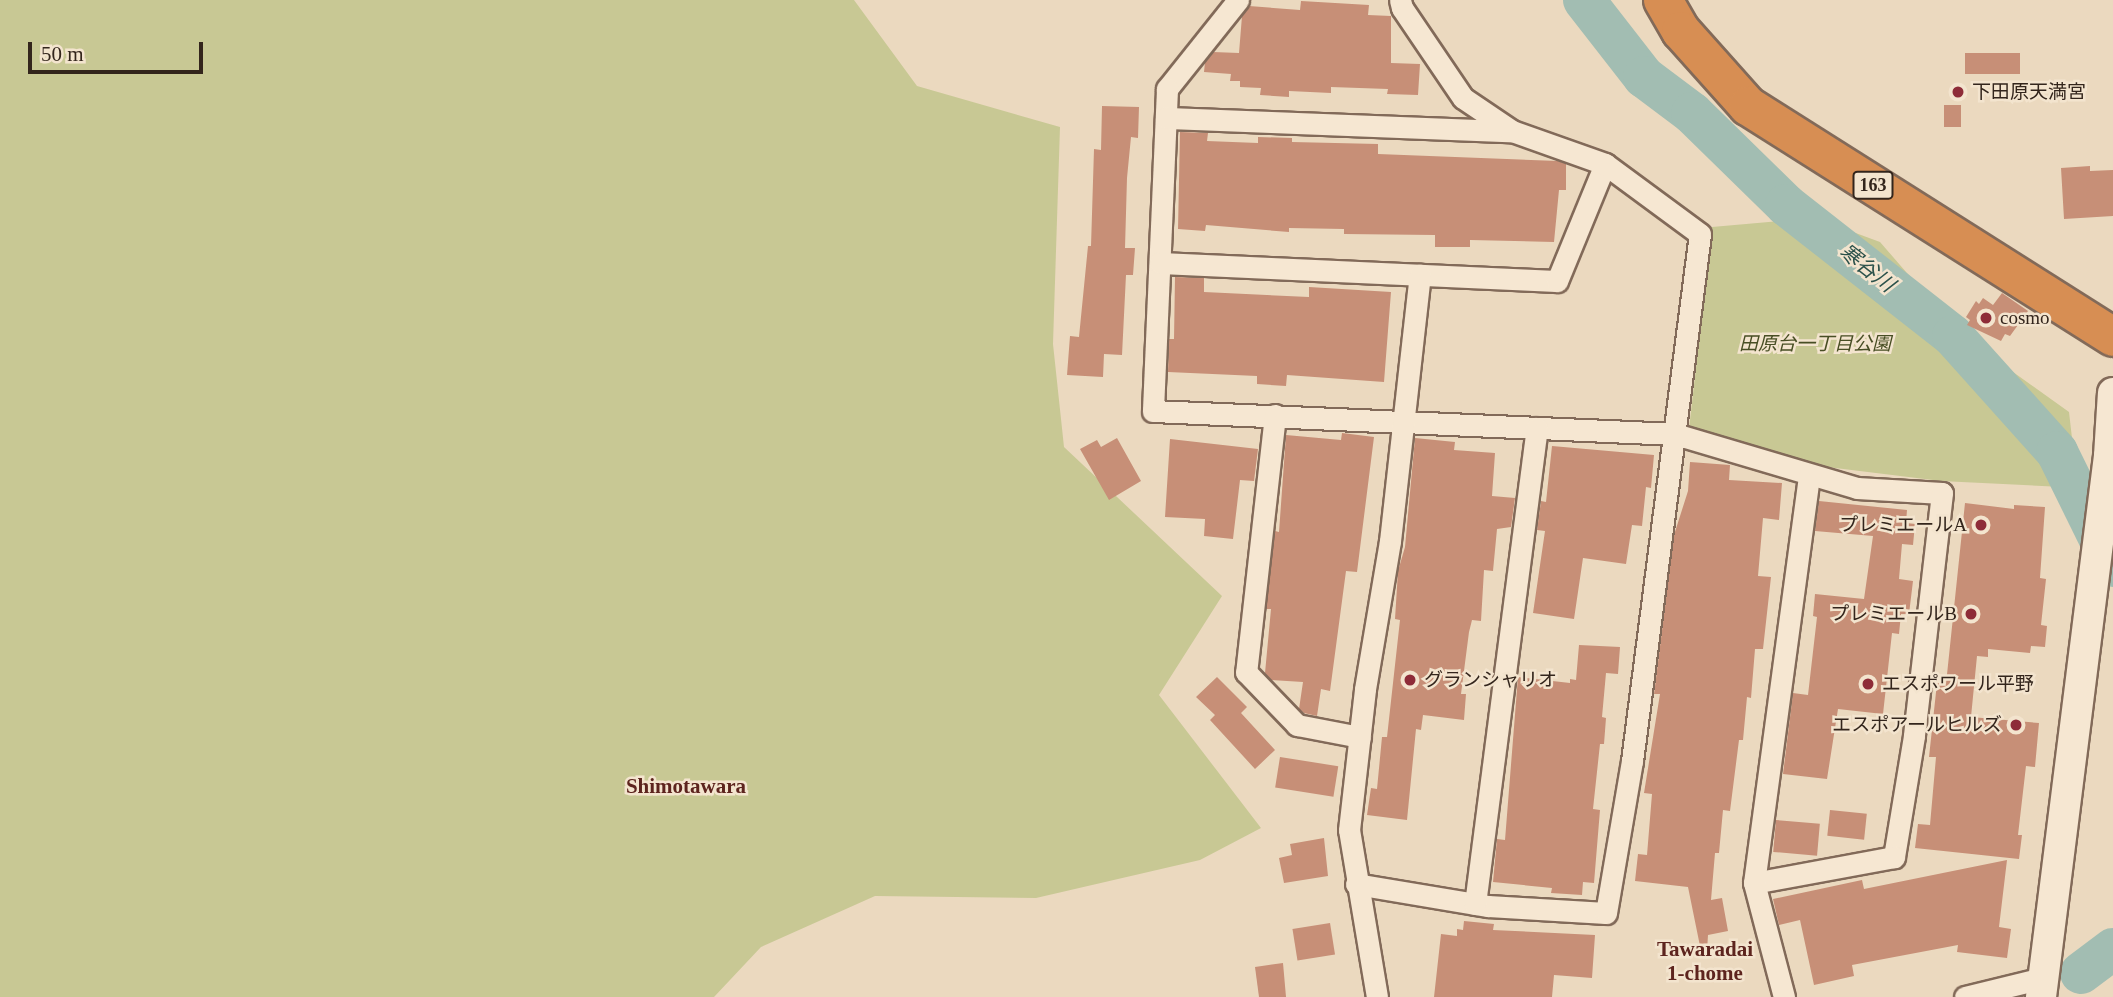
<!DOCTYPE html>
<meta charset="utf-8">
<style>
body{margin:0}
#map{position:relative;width:2113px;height:997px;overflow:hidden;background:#ebd9bf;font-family:"Times New Roman","Noto Sans JP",serif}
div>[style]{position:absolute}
.green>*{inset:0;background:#c8c894}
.river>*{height:42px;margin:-21px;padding:0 21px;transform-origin:21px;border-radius:21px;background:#a2bdb2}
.building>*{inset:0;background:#c78f77;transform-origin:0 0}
.roads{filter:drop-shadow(2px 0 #826a59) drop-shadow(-2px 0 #826a59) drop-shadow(0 2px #826a59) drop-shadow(0 -2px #826a59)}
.street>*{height:21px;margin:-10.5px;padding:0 10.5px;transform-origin:10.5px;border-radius:10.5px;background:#f6e7d2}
.secondary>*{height:30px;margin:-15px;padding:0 15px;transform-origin:15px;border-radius:15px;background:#f6e7d2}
.highway>*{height:38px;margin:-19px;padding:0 19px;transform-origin:19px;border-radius:19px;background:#d78e53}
.dots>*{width:19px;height:19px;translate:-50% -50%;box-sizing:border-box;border:4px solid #f3e4ce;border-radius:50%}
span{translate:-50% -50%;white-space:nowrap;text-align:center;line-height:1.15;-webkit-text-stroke:5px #f3e4ce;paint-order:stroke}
.shield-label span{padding:2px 5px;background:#f3e4ce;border:2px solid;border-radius:5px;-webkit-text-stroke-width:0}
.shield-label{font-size:18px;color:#33251c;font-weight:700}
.poi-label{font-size:19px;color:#33251c}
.left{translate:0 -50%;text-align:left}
.right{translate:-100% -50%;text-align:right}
.park-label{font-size:19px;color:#484e24;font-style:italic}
.water-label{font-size:21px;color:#2c524b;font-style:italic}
.neighbourhood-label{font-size:21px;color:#5d241e;font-weight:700}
.scale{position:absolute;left:28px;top:42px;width:175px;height:32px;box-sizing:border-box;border:4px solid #33251c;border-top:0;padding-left:9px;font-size:21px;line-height:24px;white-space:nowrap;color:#33251c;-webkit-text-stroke:5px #f3e4ce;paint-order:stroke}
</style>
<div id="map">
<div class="green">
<div style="clip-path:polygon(0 0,854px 0,917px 86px,1060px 127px,1053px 344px,1064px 447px,1222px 596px,1159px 695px,1261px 828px,1200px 860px,1036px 898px,875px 896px,761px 947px,714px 997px,0 997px)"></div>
<div style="clip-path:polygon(1815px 218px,1880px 242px,1933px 303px,1999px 362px,2069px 412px,2075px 464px,2062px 487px,1941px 481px,1819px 466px,1689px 429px,1712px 227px)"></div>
</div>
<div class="river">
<div style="left:1584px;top:0;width:98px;rotate:52.1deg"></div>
<div style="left:1644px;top:77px;width:60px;rotate:36.9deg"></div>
<div style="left:1692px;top:113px;width:132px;rotate:44.4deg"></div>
<div style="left:1786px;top:205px;width:212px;rotate:38.1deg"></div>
<div style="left:1953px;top:336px;width:156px;rotate:48.1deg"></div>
<div style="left:2057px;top:452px;width:127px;rotate:63.8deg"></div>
<div style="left:2081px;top:973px;width:40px;rotate:-37deg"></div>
</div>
<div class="building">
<div style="clip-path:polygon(1301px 1px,1369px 5px,1368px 15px,1391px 16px,1391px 63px,1420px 64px,1418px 95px,1387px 94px,1388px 89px,1331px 87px,1331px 93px,1289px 91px,1289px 97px,1260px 95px,1261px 88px,1240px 87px,1240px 81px,1230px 81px,1231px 74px,1204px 72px,1205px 62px,1213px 52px,1239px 53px,1242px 16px,1249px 6px,1300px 10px)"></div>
<div style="left:2020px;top:53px;width:21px;height:55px;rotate:90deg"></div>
<div style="left:1944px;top:105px;width:17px;height:22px"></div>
<div style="clip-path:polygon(1102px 106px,1139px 107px,1138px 138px,1131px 137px,1127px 178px,1125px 248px,1135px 248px,1133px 275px,1126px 275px,1122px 355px,1104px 354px,1103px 377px,1067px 375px,1070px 336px,1079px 337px,1088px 246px,1091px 246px,1094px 149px,1101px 150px)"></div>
<div style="clip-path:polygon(1180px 132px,1208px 133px,1207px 141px,1258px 143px,1258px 137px,1292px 138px,1292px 142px,1378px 144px,1378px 154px,1558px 161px,1566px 164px,1566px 190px,1559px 190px,1554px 242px,1470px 240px,1470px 247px,1435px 247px,1435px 235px,1344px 234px,1344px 229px,1289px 228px,1289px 232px,1206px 225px,1205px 231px,1178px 229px)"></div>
<div style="clip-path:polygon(2090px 166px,2090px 171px,2113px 170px,2113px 216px,2064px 219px,2061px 168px)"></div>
<div style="clip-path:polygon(1175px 277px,1204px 278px,1204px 292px,1309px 297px,1309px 287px,1391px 292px,1384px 382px,1287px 375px,1286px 386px,1257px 384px,1257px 376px,1168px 372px,1169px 339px,1174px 339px)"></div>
<div style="clip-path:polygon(2002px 293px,2028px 311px,2010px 336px,2005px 334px,2001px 341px,1967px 325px,1970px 320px,1966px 317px,1976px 301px,1979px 304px,1983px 298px,1993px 305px)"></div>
<div style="clip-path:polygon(1342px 433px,1374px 437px,1357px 572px,1346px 571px,1330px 691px,1321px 689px,1317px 716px,1304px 713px,1299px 709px,1303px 682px,1271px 680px,1265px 673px,1271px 609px,1266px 609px,1275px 531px,1279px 532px,1286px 435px,1341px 440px)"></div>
<div style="clip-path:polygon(1117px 438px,1141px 481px,1109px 500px,1080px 449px,1097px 440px,1101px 447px)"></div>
<div style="clip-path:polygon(1415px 438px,1455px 442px,1454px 450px,1495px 453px,1492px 496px,1515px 498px,1511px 527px,1497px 529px,1493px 571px,1484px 570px,1481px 621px,1472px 620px,1469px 632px,1461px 694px,1466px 694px,1464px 720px,1423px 715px,1421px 730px,1416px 729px,1407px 820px,1367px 815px,1371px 788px,1377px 789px,1382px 737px,1387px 737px,1400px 620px,1395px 619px,1398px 571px,1405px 547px)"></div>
<div style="clip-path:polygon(1170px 439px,1258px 449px,1254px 481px,1240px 480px,1233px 539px,1204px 536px,1205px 519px,1165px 517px)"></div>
<div style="clip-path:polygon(1552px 446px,1654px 455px,1651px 488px,1646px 487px,1642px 526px,1632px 525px,1626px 564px,1583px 558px,1574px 619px,1533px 613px,1545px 531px,1537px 530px,1541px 501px,1546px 502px)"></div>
<div style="clip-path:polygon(1690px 462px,1730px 465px,1729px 480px,1782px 483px,1779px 520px,1763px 518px,1758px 576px,1771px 577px,1763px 649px,1755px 649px,1751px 698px,1747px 697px,1743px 740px,1739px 740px,1730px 811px,1723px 810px,1719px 853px,1715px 853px,1711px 900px,1722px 898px,1728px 931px,1708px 935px,1707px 951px,1701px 951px,1688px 887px,1635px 881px,1638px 854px,1647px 855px,1652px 794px,1644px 793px,1660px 694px,1654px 694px,1674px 535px,1688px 491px)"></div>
<div style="clip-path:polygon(1819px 501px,1907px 510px,1906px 523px,1915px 524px,1913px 545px,1902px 544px,1899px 579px,1913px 581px,1909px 614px,1901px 614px,1899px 634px,1892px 633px,1883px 714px,1838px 709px,1827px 779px,1783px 774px,1793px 693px,1808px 695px,1817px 617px,1813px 616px,1815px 594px,1864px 599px,1873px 536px,1815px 531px)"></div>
<div style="clip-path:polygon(1965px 503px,2014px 509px,2014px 505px,2045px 507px,2040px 578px,2046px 579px,2041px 625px,2047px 626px,2045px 647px,2031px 646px,2030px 653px,1988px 649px,1988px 657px,1977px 656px,1971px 717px,2039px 723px,2035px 767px,2026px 766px,2018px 835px,2022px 835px,2019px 859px,1915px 848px,1918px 824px,1930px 825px,1936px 757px,1929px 757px,1937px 683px,1946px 684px)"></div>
<div style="clip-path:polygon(1579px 645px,1620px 647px,1618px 674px,1606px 673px,1602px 717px,1606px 718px,1604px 744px,1600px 744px,1593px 809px,1600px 810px,1594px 883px,1583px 882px,1582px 895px,1551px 893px,1552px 888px,1493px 882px,1497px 839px,1505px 840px,1518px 677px,1570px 683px,1570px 679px,1576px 680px)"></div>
<div style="clip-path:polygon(1217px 677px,1247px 707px,1241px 713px,1275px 750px,1255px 769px,1210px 720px,1215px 715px,1196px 697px)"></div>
<div style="left:1280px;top:757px;width:59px;height:31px;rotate:9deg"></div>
<div style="left:1830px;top:810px;width:37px;height:26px;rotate:6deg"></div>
<div style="left:1776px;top:820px;width:44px;height:32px;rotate:5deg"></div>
<div style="clip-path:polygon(1324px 838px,1328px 876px,1284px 883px,1279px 858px,1292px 855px,1290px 844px)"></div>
<div style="clip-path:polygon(2007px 860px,1999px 927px,2011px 929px,2007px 958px,1957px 952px,1958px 945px,1852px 965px,1854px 976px,1814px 985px,1800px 920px,1779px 925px,1773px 899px,1862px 880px,1864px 889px)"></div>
<div style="clip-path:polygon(1464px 921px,1494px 924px,1493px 930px,1595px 935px,1592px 978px,1554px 975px,1552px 997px,1434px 997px,1441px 934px,1457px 936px,1457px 929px,1463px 930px)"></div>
<div style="left:1330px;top:923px;width:32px;height:38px;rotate:81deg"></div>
<div style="clip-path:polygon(1283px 963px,1286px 997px,1259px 997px,1255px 967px)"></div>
</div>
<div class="roads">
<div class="street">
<div style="left:1238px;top:0;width:114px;rotate:128.6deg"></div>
<div style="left:1167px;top:89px;width:322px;rotate:92.5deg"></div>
<div style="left:1153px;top:411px;width:523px;rotate:2.52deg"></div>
<div style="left:1675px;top:434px;width:190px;rotate:16.5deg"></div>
<div style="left:1857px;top:488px;width:85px;rotate:3.4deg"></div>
<div style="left:1942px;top:493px;width:245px;rotate:96.6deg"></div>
<div style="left:1914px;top:736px;width:123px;rotate:99.4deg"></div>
<div style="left:1894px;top:857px;width:142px;rotate:169.5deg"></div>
<div style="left:1166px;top:118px;width:345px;rotate:2.2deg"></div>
<div style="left:1160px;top:263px;width:397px;rotate:2.6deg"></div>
<div style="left:1557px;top:281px;width:126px;rotate:-67.7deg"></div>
<div style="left:1275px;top:415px;width:259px;rotate:96.4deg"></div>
<div style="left:1246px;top:672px;width:74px;rotate:46.1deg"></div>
<div style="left:1297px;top:725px;width:64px;rotate:10.8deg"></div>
<div style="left:1356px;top:884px;width:134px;rotate:9.5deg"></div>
<div style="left:1488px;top:906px;width:118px;rotate:3.4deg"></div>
<div style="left:1606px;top:913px;width:154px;rotate:-80.3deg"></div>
<div style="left:1632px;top:761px;width:531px;rotate:-82.65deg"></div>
<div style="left:1700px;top:234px;width:118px;rotate:-143.6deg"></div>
<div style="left:1605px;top:164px;width:99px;rotate:-160.5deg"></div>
<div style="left:1512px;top:131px;width:59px;rotate:-146deg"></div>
<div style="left:1463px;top:98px;width:109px;rotate:-124.1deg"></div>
<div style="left:1402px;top:8px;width:8px;rotate:-104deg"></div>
<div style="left:1475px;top:904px;width:480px;rotate:-82.6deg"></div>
<div style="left:1377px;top:997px;width:169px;rotate:-99.5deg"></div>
<div style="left:1349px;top:830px;width:142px;rotate:-83.5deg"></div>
<div style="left:1365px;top:689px;width:150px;rotate:-80.4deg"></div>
<div style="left:1390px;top:541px;width:268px;rotate:-83.6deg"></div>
<div style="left:1784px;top:997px;width:118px;rotate:-104.7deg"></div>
<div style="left:1754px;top:883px;width:411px;rotate:-82.3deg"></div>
<div style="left:1965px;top:997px;width:80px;rotate:-13.7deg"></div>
</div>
<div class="secondary">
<div style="left:2041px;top:997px;width:545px;rotate:-82.84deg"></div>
<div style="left:2109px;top:456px;width:63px;rotate:-86.4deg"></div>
</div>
<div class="highway">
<div style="left:1663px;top:0;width:36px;rotate:60deg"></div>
<div style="left:1681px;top:31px;width:101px;rotate:48.2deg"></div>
<div style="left:1748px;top:106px;width:432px;rotate:32.3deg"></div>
</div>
</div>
<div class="dots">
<div style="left:1958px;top:92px;background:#8e2c38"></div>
<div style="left:1986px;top:318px;background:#8e2c38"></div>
<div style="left:1981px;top:525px;background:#8e2c38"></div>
<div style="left:1971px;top:614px;background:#8e2c38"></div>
<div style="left:1410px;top:680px;background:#8e2c38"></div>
<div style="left:1868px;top:684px;background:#8e2c38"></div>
<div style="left:2016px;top:725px;background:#8e2c38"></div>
</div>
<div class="shield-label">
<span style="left:1873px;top:185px">163</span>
</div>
<div class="poi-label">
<span class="left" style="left:1972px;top:92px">下田原天満宮</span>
<span class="left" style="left:2000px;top:318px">cosmo</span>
<span class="right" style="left:1967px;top:525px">プレミエールA</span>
<span class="right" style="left:1957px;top:614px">プレミエールB</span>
<span class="left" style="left:1424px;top:680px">グランシャリオ</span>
<span class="left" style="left:1882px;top:684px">エスポワール平野</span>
<span class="right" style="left:2002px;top:725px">エスポアールヒルズ</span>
</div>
<div class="park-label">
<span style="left:1815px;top:344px">田原台一丁目公園</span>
</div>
<div class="water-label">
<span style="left:1867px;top:268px;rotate:38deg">寒谷川</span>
</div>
<div class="neighbourhood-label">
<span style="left:686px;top:786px">Shimotawara</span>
<span style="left:1705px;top:961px">Tawaradai<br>1-chome</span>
</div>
<div class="scale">50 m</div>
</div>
